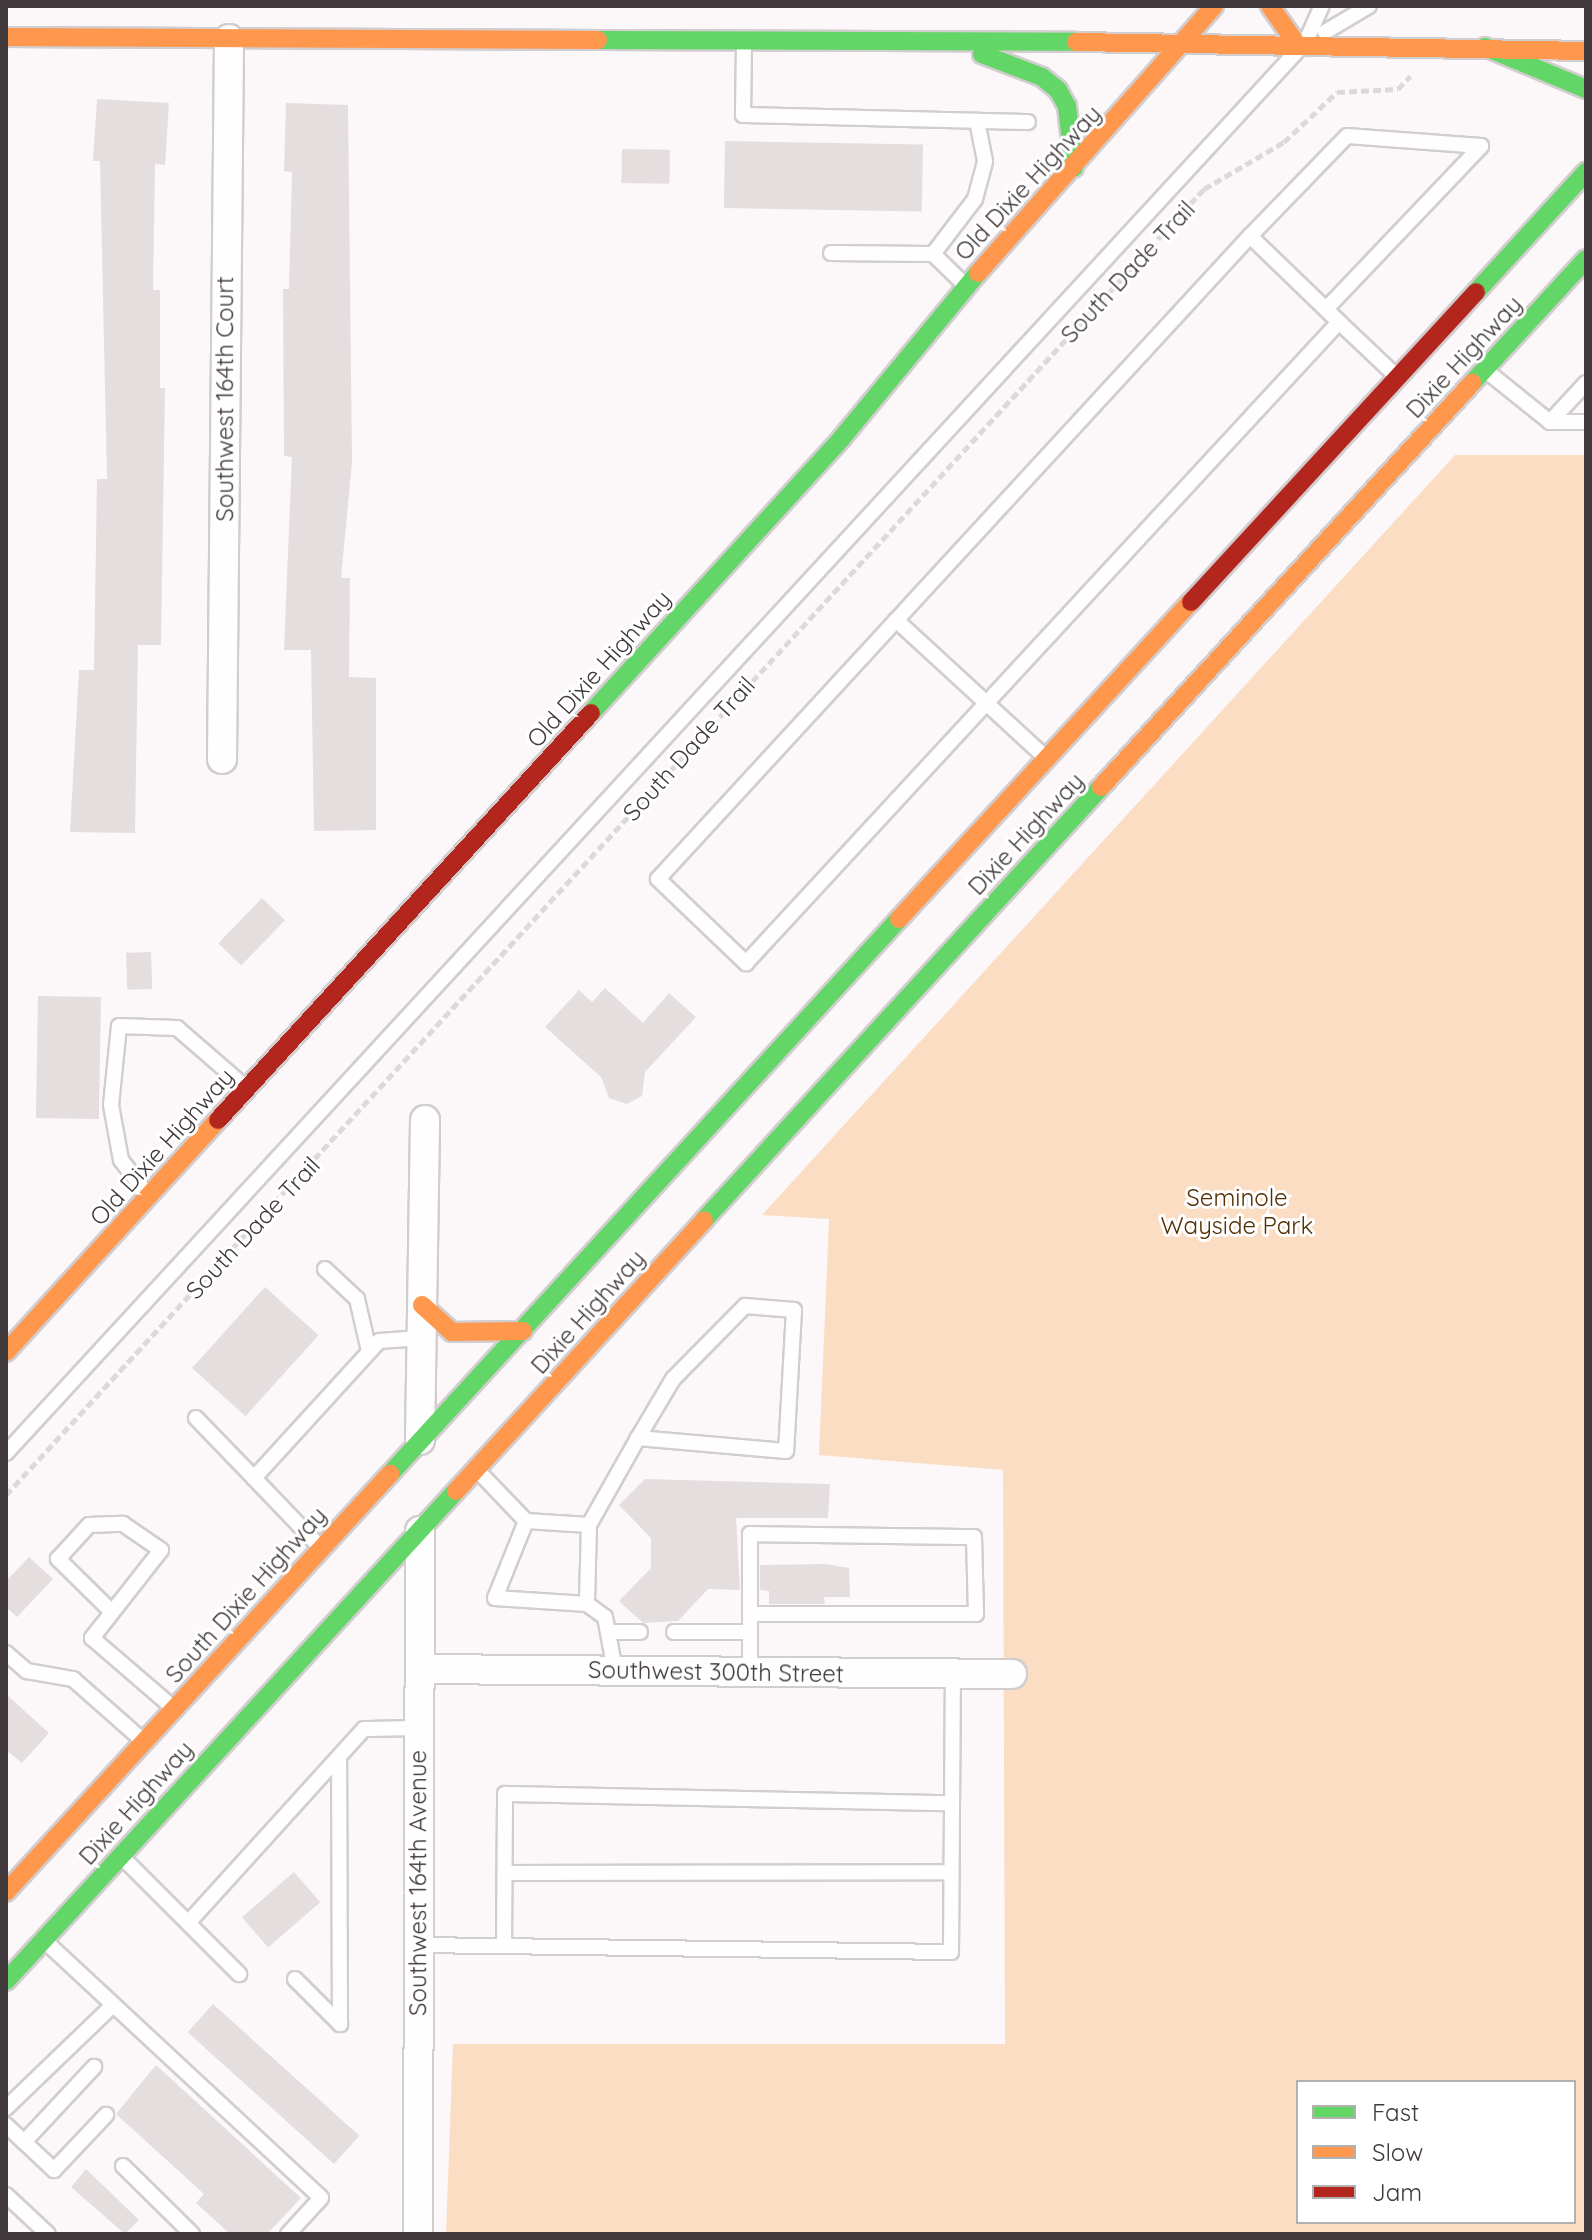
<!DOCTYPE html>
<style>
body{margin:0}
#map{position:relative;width:1592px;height:2240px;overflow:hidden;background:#fcf7f9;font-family:Quicksand,sans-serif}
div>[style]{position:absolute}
.green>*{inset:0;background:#fbddc3}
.building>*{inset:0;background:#e4dedf;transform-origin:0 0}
.path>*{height:5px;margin-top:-2.5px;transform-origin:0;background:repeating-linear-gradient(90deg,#dbd9da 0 8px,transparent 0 12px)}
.roads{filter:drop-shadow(2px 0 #d2cdcf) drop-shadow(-2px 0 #d2cdcf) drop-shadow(0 2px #d2cdcf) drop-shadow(0 -2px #d2cdcf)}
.lane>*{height:14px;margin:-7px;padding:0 7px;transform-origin:7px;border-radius:7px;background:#fffefe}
.street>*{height:28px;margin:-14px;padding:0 14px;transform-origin:14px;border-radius:14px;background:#fffefe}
.fast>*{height:18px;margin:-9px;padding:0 9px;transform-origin:9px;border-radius:9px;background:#63d668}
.slow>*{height:18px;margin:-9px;padding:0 9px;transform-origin:9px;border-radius:9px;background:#ff974d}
.jam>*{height:18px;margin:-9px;padding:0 9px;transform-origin:9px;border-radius:9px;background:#b3261e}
span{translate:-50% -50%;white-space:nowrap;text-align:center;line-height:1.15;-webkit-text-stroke:6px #fff;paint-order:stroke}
.street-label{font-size:24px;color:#40393b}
.park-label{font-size:24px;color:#533005}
.frame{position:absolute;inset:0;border:8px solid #40393b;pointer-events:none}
.legend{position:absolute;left:1296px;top:2080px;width:280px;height:144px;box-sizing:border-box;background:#fff;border:2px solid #b3b0b1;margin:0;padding:10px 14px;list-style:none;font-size:24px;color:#40393b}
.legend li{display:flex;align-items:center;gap:16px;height:40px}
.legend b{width:40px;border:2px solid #b3b0b1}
</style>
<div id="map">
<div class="green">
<div style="clip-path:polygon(evenodd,1455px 455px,1586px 455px,1586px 2234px,446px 2234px,453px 2044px,1005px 2044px,1003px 1470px,819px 1455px,829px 1219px,762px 1215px,1455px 455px,1298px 2082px,1574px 2082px,1574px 2222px,1298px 2222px,1298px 2082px)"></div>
</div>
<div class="building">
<div style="clip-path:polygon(97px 99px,169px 103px,165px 165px,155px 164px,153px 290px,160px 290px,160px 388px,165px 388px,161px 645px,138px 645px,135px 833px,70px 832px,79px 670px,94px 670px,97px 479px,107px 479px,100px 161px,93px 161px)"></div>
<div style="clip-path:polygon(286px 103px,348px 105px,352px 462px,341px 578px,350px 578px,349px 677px,376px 678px,376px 830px,314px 831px,311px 650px,284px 650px,292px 457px,284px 456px,283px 289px,289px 289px,292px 172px,284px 171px)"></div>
<div style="left:725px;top:141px;width:198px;height:67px;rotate:1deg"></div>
<div style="left:622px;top:149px;width:48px;height:34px;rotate:1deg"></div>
<div style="left:262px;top:898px;width:32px;height:63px;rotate:44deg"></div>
<div style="left:151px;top:952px;width:37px;height:25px;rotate:88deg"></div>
<div style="clip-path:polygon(605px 988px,643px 1023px,669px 993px,696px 1017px,645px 1072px,642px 1096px,627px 1104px,609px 1098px,601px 1077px,545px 1027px,579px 990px,592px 1002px)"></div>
<div style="left:38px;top:996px;width:63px;height:122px;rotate:1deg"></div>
<div style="left:265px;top:1287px;width:72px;height:109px;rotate:42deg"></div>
<div style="clip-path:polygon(645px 1479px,830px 1484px,828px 1518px,736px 1518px,740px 1590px,708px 1589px,678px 1621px,643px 1623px,619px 1601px,651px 1568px,651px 1538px,619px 1505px)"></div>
<div style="clip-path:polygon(29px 1557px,53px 1579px,17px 1617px,6px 1607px,6px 1581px)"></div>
<div style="clip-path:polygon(825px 1564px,849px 1568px,850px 1597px,824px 1597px,825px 1604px,769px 1604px,769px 1591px,760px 1590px,760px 1565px)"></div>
<div style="clip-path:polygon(6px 1694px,49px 1733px,22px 1763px,6px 1750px)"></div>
<div style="left:294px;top:1872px;width:40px;height:69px;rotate:49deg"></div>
<div style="left:213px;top:2004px;width:197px;height:38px;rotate:42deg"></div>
<div style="clip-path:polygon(156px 2065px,301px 2198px,267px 2234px,230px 2234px,196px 2203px,204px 2194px,116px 2114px)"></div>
<div style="clip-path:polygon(86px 2169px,139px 2220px,125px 2234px,71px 2187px)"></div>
</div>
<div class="path">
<div style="left:6px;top:1495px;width:1772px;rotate:-47.47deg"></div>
<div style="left:1204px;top:189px;width:93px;rotate:-30.4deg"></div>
<div style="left:1284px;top:142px;width:73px;rotate:-43.3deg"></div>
<div style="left:1337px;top:92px;width:61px;rotate:-2.8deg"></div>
<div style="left:1398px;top:89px;width:18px;rotate:-47deg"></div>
</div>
<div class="roads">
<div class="lane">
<div style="left:1325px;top:32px;width:51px;rotate:-30.6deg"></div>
<div style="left:1307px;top:39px;width:36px;rotate:-66deg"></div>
<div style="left:744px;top:43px;width:72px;rotate:90.8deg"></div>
<div style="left:743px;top:115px;width:285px;rotate:1.4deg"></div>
<div style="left:1250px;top:236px;width:874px;rotate:132.64deg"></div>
<div style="left:658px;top:879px;width:122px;rotate:43.7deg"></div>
<div style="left:746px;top:963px;width:873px;rotate:-47.23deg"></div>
<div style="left:831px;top:253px;width:102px;rotate:0.6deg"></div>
<div style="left:963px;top:283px;width:42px;rotate:-136deg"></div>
<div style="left:933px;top:254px;width:69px;rotate:-52.6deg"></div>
<div style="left:975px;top:199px;width:39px;rotate:-75deg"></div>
<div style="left:985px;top:161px;width:41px;rotate:-101.3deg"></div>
<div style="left:1326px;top:309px;width:225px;rotate:-46.4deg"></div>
<div style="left:1481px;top:146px;width:134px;rotate:-175.7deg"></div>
<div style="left:1347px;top:136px;width:139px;rotate:134.1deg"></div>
<div style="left:1250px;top:236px;width:124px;rotate:44deg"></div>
<div style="left:1339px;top:322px;width:76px;rotate:43.4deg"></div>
<div style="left:1489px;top:373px;width:78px;rotate:38.8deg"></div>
<div style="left:1550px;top:422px;width:53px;rotate:-47.3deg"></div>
<div style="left:1550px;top:422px;width:36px"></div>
<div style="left:896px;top:620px;width:202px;rotate:42.6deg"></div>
<div style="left:146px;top:1193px;width:41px;rotate:-127.1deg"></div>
<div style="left:121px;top:1160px;width:56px;rotate:-100.3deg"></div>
<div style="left:111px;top:1105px;width:79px;rotate:-84.2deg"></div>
<div style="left:119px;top:1026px;width:58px;rotate:2deg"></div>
<div style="left:177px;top:1028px;width:89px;rotate:40.9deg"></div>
<div style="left:325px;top:1269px;width:44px;rotate:43.2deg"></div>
<div style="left:357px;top:1299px;width:53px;rotate:77deg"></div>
<div style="left:196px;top:1418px;width:83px;rotate:46deg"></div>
<div style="left:6px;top:1453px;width:1907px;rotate:-47.36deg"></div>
<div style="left:479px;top:1472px;width:68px;rotate:46.2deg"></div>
<div style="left:526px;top:1521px;width:63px;rotate:3.6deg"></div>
<div style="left:589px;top:1525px;width:79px;rotate:91.5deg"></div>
<div style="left:587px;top:1604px;width:22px;rotate:36deg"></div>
<div style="left:605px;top:1617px;width:54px;rotate:79.3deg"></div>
<div style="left:526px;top:1521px;width:83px;rotate:111.9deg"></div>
<div style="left:495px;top:1598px;width:92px;rotate:3.7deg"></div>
<div style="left:589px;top:1525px;width:100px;rotate:-60.6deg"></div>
<div style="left:638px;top:1438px;width:69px;rotate:-59.3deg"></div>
<div style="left:673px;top:1379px;width:103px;rotate:-45.4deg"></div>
<div style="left:745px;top:1306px;width:49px;rotate:4.7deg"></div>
<div style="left:794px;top:1310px;width:141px;rotate:93.2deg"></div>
<div style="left:786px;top:1451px;width:149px;rotate:-175deg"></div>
<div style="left:319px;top:1546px;width:94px;rotate:-133.7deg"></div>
<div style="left:254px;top:1478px;width:185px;rotate:-47.6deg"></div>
<div style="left:379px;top:1341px;width:42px;rotate:-4.1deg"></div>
<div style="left:112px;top:1612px;width:76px;rotate:-135.5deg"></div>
<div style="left:58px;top:1559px;width:46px;rotate:-47.6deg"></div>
<div style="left:89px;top:1525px;width:34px;rotate:-2deg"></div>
<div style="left:123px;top:1524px;width:46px;rotate:34.4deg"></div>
<div style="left:161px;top:1550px;width:112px;rotate:128.1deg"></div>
<div style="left:92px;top:1638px;width:104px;rotate:40.7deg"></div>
<div style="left:750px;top:1614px;width:80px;rotate:-90deg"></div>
<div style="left:750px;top:1534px;width:224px;rotate:0.8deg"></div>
<div style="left:974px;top:1537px;width:77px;rotate:88.5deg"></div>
<div style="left:976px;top:1614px;width:226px;rotate:180deg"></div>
<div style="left:750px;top:1614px;width:61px;rotate:90deg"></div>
<div style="left:610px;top:1632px;width:30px"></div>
<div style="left:674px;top:1632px;width:76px"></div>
<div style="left:6px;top:1653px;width:28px;rotate:41deg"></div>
<div style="left:27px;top:1671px;width:47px;rotate:9.9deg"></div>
<div style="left:73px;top:1679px;width:91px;rotate:41.4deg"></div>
<div style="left:124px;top:1859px;width:163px;rotate:45deg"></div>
<div style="left:505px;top:1873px;width:446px;rotate:-0.1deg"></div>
<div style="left:188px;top:1923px;width:262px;rotate:-47.8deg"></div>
<div style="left:364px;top:1729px;width:54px;rotate:-1.1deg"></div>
<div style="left:47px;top:1943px;width:374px;rotate:42.9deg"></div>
<div style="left:321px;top:2198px;width:49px;rotate:132.5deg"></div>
<div style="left:417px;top:1945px;width:534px;rotate:0.75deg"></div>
<div style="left:951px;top:1952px;width:278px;rotate:-89.6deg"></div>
<div style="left:504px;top:1946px;width:152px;rotate:-89.6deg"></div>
<div style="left:505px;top:1794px;width:447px;rotate:1.2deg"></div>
<div style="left:295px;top:1979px;width:64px;rotate:45deg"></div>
<div style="left:340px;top:2024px;width:267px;rotate:-90.2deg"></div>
<div style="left:6px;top:2108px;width:149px;rotate:-43.9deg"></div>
<div style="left:6px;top:2125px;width:66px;rotate:43.2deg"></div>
<div style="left:54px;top:2170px;width:76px;rotate:-46.6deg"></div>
<div style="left:24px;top:2142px;width:103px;rotate:-47deg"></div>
<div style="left:123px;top:2166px;width:97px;rotate:44.6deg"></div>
<div style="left:6px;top:2195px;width:57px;rotate:42.9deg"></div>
</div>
<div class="street">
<div style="left:222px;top:759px;width:720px;rotate:-89.44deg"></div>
<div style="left:420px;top:1440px;width:320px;rotate:-89.1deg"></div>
<div style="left:420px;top:1669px;width:592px;rotate:0.48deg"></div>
<div style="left:418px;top:2234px;width:703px;rotate:-89.84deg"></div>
</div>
<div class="fast">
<div style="left:598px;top:40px;width:478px;rotate:0.2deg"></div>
<div style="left:1485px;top:47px;width:109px;rotate:22.6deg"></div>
<div style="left:982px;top:54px;width:64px;rotate:21deg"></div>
<div style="left:1042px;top:77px;width:21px;rotate:39deg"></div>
<div style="left:1058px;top:90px;width:18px;rotate:61deg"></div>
<div style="left:1067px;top:106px;width:62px;rotate:83.6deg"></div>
<div style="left:1476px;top:292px;width:163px;rotate:-47.5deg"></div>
<div style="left:1472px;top:383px;width:168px;rotate:-47.4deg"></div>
<div style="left:591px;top:713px;width:371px;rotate:-47.6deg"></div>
<div style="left:841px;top:439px;width:215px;rotate:-50.5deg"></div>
<div style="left:704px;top:1220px;width:587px;rotate:-47.48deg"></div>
<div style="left:390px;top:1474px;width:753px;rotate:-47.48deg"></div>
<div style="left:6px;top:1981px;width:665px;rotate:-47.44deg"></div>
</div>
<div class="slow">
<div style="left:1270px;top:6px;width:45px;rotate:54.9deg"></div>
<div style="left:6px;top:37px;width:592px;rotate:0.29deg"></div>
<div style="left:1076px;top:42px;width:510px;rotate:1.01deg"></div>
<div style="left:978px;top:273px;width:356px;rotate:-48.5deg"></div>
<div style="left:1101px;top:787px;width:549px;rotate:-47.44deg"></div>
<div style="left:899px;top:919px;width:431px;rotate:-47.4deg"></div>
<div style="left:422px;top:1305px;width:40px;rotate:42deg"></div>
<div style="left:452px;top:1332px;width:71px;rotate:-0.8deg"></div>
<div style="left:6px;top:1352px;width:314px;rotate:-47.6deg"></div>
<div style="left:456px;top:1491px;width:367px;rotate:-47.5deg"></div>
<div style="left:6px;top:1892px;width:568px;rotate:-47.43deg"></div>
</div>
<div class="jam">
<div style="left:1191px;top:602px;width:421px;rotate:-47.4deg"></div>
<div style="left:218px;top:1120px;width:552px;rotate:-47.5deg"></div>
</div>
</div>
<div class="street-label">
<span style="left:1028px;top:183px;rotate:-47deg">Old Dixie Highway</span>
<span style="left:1128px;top:272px;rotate:-47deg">South Dade Trail</span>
<span style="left:1464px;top:357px;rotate:-47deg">Dixie Highway</span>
<span style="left:225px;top:399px;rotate:-90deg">Southwest 164th Court</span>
<span style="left:599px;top:669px;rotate:-48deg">Old Dixie Highway</span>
<span style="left:689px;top:749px;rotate:-48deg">South Dade Trail</span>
<span style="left:1026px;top:834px;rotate:-47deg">Dixie Highway</span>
<span style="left:162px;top:1147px;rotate:-48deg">Old Dixie Highway</span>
<span style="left:253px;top:1228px;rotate:-47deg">South Dade Trail</span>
<span style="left:588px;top:1312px;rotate:-48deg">Dixie Highway</span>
<span style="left:246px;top:1595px;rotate:-48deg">South Dixie Highway</span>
<span style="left:716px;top:1672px;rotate:1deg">Southwest 300th Street</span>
<span style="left:136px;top:1803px;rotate:-48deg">Dixie Highway</span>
<span style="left:418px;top:1883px;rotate:-90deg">Southwest 164th Avenue</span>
</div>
<div class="park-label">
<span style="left:1237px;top:1212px">Seminole<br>Wayside Park</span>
</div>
<div class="frame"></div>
<ul class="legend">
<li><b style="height:10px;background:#63d668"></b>Fast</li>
<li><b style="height:10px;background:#ff974d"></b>Slow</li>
<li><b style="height:10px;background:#b3261e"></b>Jam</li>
</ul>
</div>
